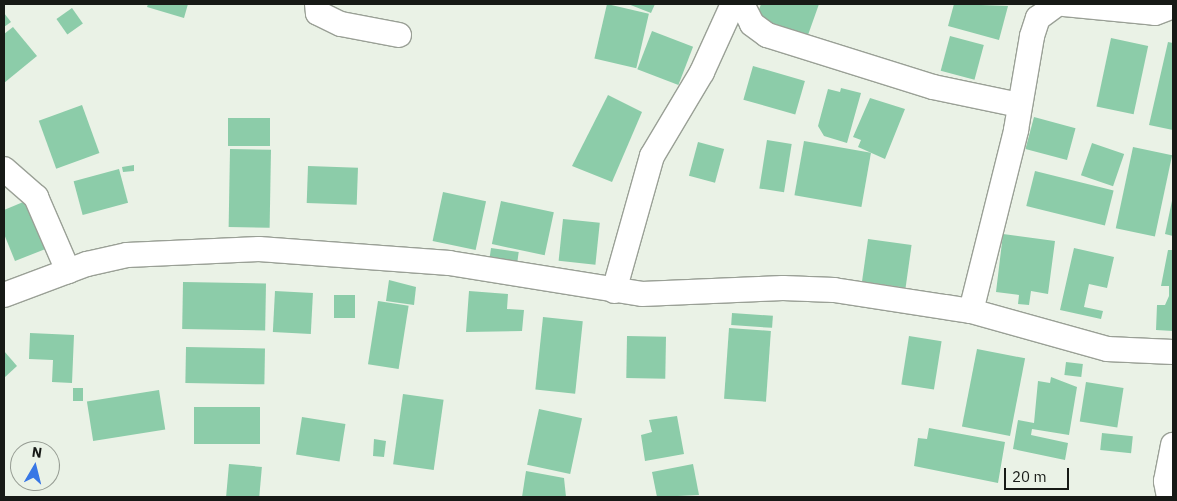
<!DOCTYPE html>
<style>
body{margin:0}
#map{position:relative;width:1177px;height:501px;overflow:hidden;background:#eaf2e6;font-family:"IBM Plex Sans",sans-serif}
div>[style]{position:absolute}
.building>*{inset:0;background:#8ccca9;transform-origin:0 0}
.roads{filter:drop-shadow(1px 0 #9aa096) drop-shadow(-1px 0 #9aa096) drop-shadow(0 1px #9aa096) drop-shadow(0 -1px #9aa096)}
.minor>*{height:24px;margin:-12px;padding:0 12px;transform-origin:12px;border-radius:12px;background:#fff}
span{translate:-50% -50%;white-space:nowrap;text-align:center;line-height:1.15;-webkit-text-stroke:5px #eaf2e6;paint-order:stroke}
.frame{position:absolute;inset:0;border:5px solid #171a16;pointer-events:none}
.north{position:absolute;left:10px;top:441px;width:50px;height:50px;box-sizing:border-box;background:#eaf2e6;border:1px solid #969c93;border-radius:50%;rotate:8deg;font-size:14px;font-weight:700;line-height:20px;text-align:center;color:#171a16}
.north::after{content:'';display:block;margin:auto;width:18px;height:22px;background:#3877e5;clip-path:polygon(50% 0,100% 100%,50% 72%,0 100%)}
.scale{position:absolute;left:1004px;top:468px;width:65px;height:22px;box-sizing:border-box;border:2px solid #171a16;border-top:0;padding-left:6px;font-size:15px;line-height:18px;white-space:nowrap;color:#171a16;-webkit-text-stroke:4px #eaf2e6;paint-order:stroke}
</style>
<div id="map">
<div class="building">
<div style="clip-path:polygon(148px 4px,188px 4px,184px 18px,147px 7px)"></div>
<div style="left:607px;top:4px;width:43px;height:56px;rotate:13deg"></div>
<div style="clip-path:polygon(628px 4px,655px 4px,651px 13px)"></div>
<div style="clip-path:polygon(761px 4px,819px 4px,808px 35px,756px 18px)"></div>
<div style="clip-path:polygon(954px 4px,1008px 6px,999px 40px,948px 26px)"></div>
<div style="left:72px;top:8px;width:19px;height:19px;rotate:55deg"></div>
<div style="clip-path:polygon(4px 13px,11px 22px,4px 27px)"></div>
<div style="clip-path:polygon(13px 27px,37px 56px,4px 83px,4px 34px)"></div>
<div style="left:652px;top:31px;width:44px;height:41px;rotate:21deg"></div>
<div style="left:950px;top:36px;width:35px;height:36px;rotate:15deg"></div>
<div style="left:1111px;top:38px;width:38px;height:70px;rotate:12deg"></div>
<div style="clip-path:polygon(1168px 42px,1173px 43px,1173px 130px,1149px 125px)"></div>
<div style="left:753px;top:66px;width:54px;height:35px;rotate:16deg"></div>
<div style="clip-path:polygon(841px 88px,861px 93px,847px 143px,824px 136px,818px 126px,828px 89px,840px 92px)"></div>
<div style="clip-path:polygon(608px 95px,642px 112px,612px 182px,572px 166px)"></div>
<div style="clip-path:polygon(870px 98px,905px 109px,885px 159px,858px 147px,861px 140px,853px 137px)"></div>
<div style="left:82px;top:105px;width:51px;height:46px;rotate:70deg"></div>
<div style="left:1034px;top:117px;width:43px;height:33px;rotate:15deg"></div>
<div style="left:228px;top:118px;width:42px;height:28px"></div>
<div style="left:767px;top:140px;width:25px;height:49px;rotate:9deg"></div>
<div style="left:804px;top:141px;width:68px;height:55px;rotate:10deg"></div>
<div style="left:698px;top:142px;width:27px;height:35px;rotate:15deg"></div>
<div style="left:1092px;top:143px;width:34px;height:34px;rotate:19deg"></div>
<div style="left:1133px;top:147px;width:40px;height:83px;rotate:12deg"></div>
<div style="left:230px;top:149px;width:41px;height:78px;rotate:1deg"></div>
<div style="clip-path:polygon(134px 165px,134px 171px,123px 172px,122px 167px)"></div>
<div style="left:308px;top:166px;width:50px;height:37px;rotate:2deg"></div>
<div style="left:119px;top:169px;width:35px;height:47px;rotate:75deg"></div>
<div style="left:1035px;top:171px;width:81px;height:36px;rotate:14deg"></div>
<div style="left:443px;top:192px;width:44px;height:50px;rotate:12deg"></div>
<div style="clip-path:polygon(1173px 196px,1173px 236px,1165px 234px)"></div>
<div style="clip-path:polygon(28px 200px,48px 248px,15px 261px,4px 234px,4px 210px)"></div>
<div style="left:501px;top:201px;width:54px;height:44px;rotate:12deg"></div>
<div style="left:563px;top:219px;width:37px;height:42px;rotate:6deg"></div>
<div style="clip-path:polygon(1003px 234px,1055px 241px,1048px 294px,1031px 291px,1029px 305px,1018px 304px,1019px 295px,996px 292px)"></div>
<div style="left:868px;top:239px;width:44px;height:43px;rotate:8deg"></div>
<div style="left:491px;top:248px;width:28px;height:16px;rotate:8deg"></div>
<div style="clip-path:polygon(1074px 248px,1114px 257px,1107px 288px,1089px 284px,1084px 307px,1103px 311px,1101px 319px,1060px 310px)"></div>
<div style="clip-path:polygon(1168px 250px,1173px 250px,1173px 331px,1156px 330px,1157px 305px,1165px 305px,1169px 296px,1169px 286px,1161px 286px)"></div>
<div style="clip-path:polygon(389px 280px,416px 287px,414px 305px,386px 301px)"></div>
<div style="left:183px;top:282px;width:83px;height:47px;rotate:1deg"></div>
<div style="left:275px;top:291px;width:38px;height:41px;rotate:3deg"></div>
<div style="clip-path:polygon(469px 291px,508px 294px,507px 309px,524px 310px,522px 331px,466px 332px)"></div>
<div style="left:334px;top:295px;width:21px;height:23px"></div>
<div style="left:378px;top:301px;width:31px;height:64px;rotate:9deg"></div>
<div style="left:732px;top:313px;width:41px;height:12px;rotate:4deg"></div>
<div style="left:543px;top:317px;width:40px;height:73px;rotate:6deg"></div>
<div style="left:729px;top:328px;width:42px;height:71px;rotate:4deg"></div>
<div style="clip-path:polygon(30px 333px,74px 335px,72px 383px,52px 382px,53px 360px,29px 359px)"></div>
<div style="left:627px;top:336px;width:39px;height:42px;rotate:1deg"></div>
<div style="left:909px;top:336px;width:33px;height:49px;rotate:9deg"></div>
<div style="left:186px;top:347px;width:79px;height:36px;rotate:1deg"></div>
<div style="left:977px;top:349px;width:49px;height:79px;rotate:11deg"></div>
<div style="clip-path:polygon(4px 351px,17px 366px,4px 378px)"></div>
<div style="left:1066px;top:362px;width:17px;height:13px;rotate:7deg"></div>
<div style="clip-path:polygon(1051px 377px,1077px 387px,1069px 435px,1032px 429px,1031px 435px,1068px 443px,1065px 460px,1013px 449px,1018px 420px,1034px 423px,1038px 381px,1050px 383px)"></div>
<div style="left:1086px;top:382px;width:38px;height:40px;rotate:9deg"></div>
<div style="left:73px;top:388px;width:10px;height:13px"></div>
<div style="left:159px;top:390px;width:40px;height:73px;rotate:81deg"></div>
<div style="left:403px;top:394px;width:41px;height:71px;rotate:8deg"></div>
<div style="left:194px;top:407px;width:66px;height:37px"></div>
<div style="left:539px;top:409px;width:44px;height:57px;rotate:12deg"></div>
<div style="clip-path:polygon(677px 416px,684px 454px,645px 461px,641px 435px,652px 432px,649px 420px)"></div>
<div style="left:302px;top:417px;width:44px;height:38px;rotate:9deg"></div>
<div style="clip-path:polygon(929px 428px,1005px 442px,998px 483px,914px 466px,918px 438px,927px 439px)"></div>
<div style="left:1102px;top:433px;width:31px;height:17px;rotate:6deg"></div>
<div style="clip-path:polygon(374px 439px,386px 441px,384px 457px,373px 456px)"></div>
<div style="left:229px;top:464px;width:33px;height:33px;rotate:5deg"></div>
<div style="clip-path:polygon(693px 464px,699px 495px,657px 497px,652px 472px)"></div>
<div style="clip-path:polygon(526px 471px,564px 478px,566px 497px,522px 497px)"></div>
</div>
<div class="roads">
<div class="minor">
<div style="left:317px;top:4px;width:9px;rotate:84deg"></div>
<div style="left:318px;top:13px;width:25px;rotate:26deg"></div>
<div style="left:341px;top:24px;width:59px;rotate:10.7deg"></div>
<div style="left:742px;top:4px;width:22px;rotate:63deg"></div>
<div style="left:752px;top:24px;width:19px;rotate:36deg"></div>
<div style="left:767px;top:35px;width:174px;rotate:17.4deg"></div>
<div style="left:933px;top:87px;width:88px;rotate:11.8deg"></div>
<div style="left:1064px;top:4px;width:91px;rotate:5.6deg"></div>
<div style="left:1155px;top:13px;width:19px;rotate:-21deg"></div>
<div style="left:4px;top:169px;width:43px;rotate:41.2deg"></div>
<div style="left:36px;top:197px;width:81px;rotate:66.6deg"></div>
<div style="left:614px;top:291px;width:140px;rotate:-74.3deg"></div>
<div style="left:652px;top:156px;width:98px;rotate:-59.2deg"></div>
<div style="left:702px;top:72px;width:75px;rotate:-65.5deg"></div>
<div style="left:4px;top:295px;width:89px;rotate:-20.5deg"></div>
<div style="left:87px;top:264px;width:41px;rotate:-12.7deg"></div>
<div style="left:127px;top:255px;width:132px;rotate:-2.6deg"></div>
<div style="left:259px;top:249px;width:191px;rotate:4.2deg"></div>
<div style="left:449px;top:263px;width:195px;rotate:9.1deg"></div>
<div style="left:642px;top:294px;width:141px;rotate:-2.4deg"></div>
<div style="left:783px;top:288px;width:51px;rotate:2.2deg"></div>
<div style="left:834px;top:290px;width:139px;rotate:8.7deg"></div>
<div style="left:971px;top:311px;width:141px;rotate:15.6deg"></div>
<div style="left:1107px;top:349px;width:66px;rotate:2.6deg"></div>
<div style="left:971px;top:311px;width:187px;rotate:-76deg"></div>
<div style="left:1016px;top:130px;width:95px;rotate:-80.3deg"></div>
<div style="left:1032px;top:36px;width:19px;rotate:-72deg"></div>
<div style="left:1038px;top:18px;width:24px;rotate:-36deg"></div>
<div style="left:1169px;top:497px;width:16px;rotate:-101deg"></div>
<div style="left:1166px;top:481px;width:37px;rotate:-79deg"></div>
</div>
</div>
<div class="frame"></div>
<div class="north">N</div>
<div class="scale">20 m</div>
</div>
